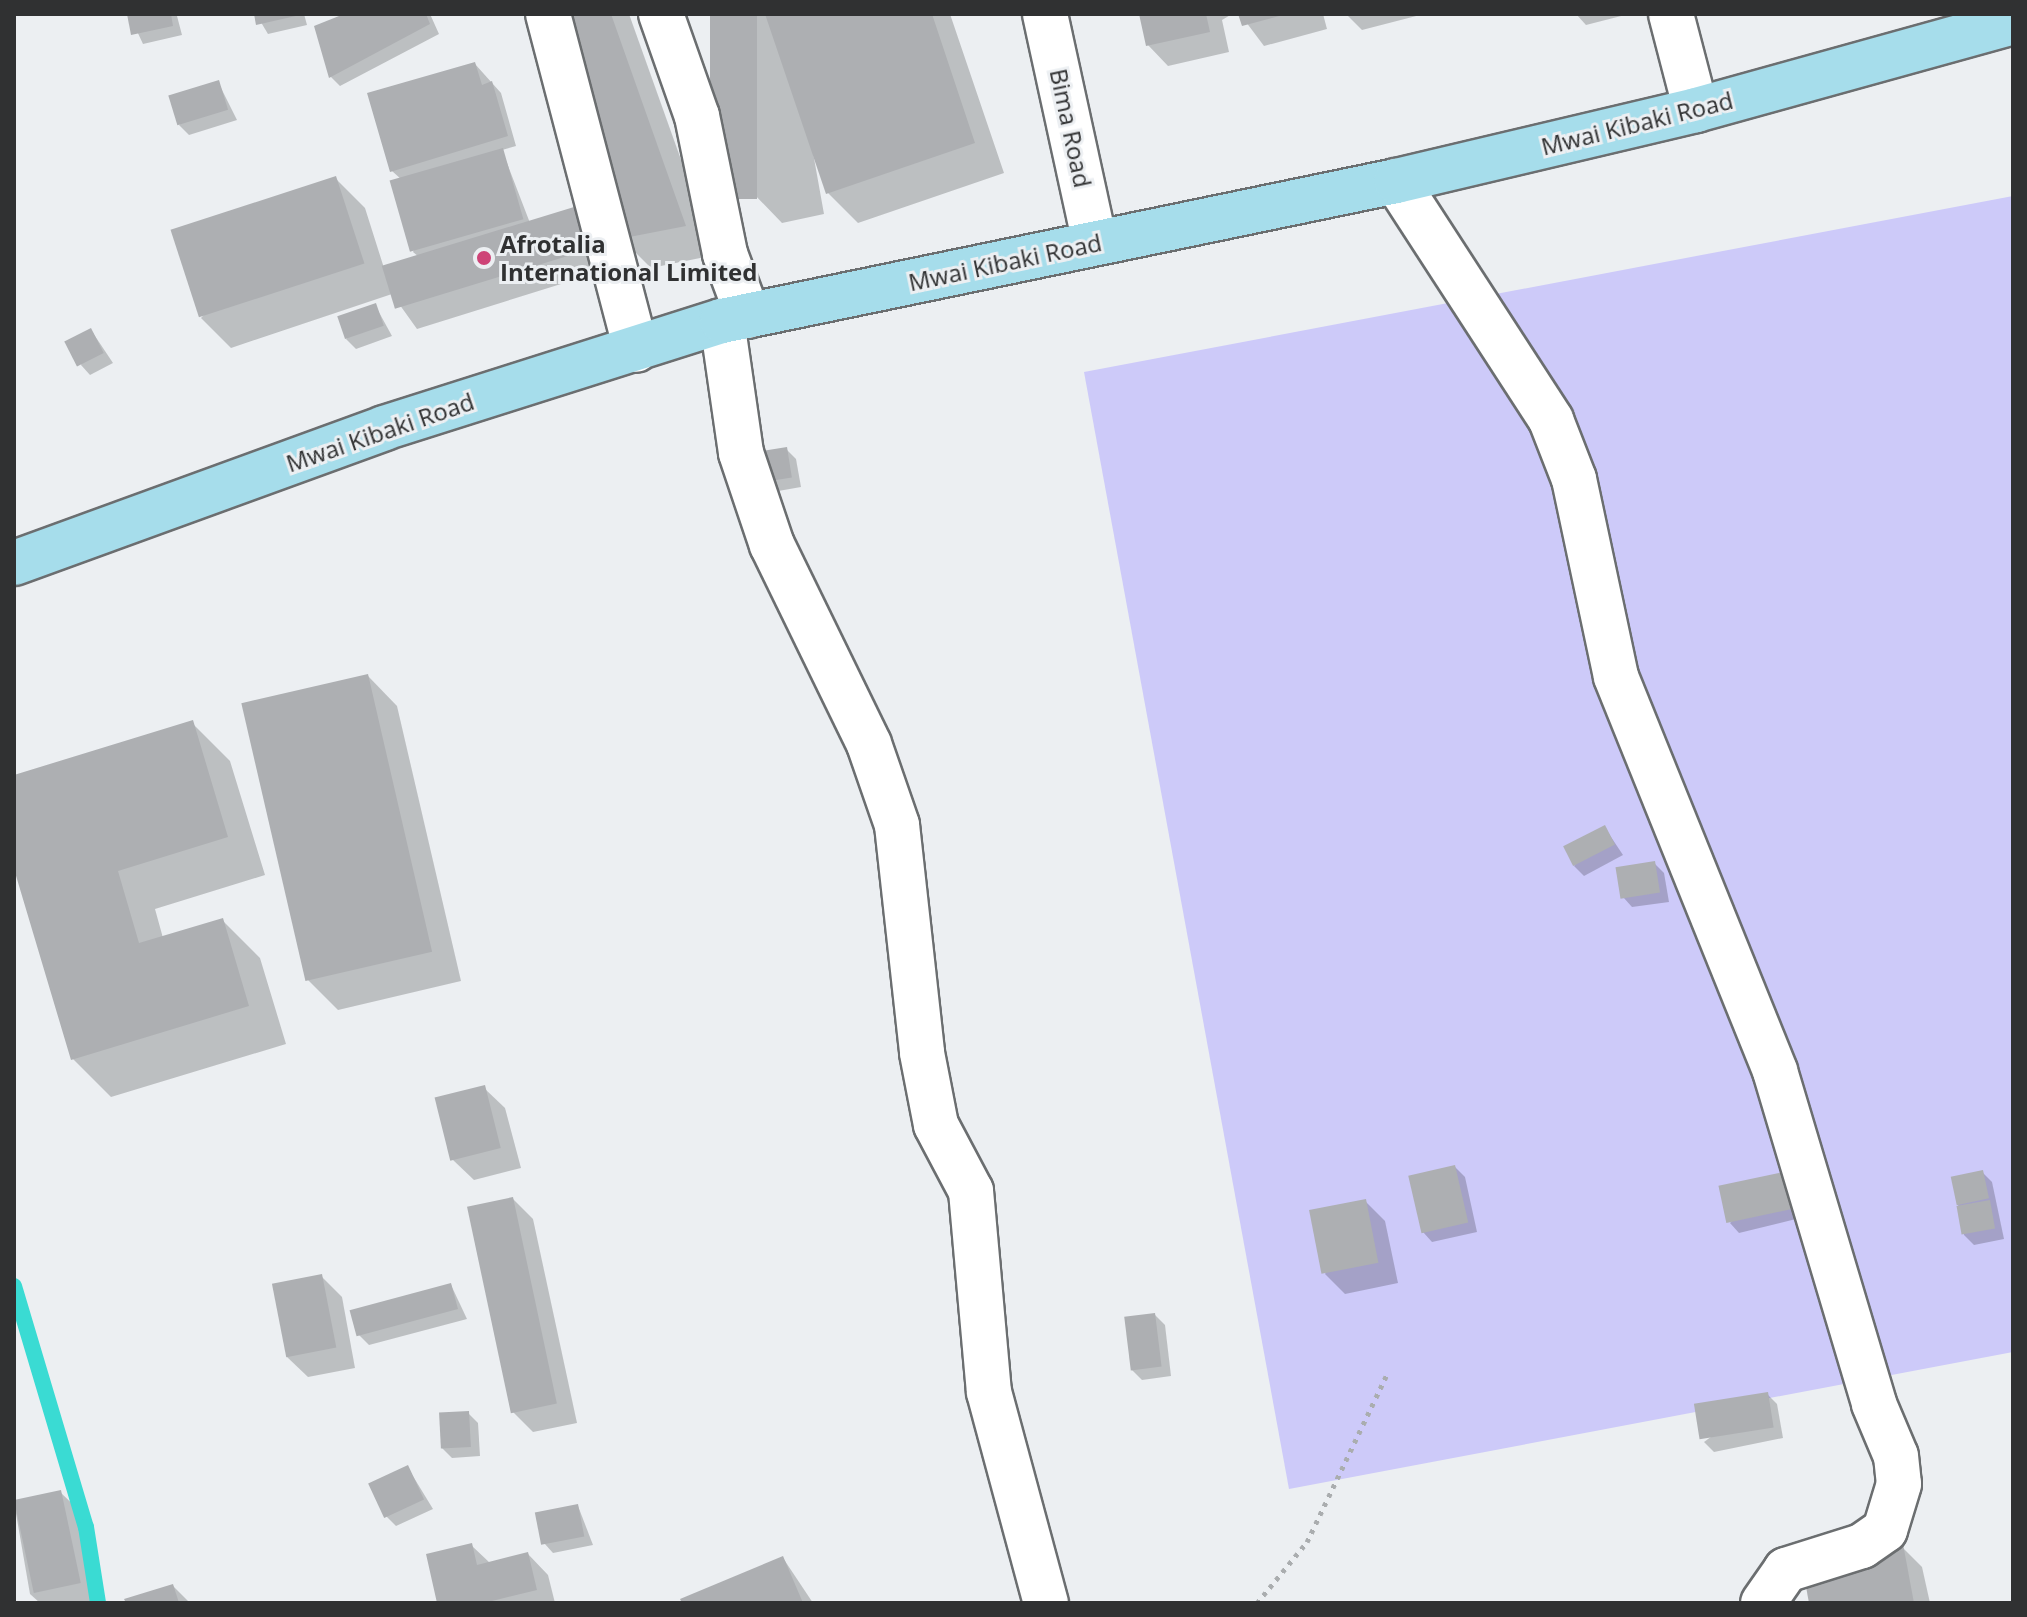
<!DOCTYPE html>
<style>
body{margin:0}
#map{position:relative;width:2027px;height:1617px;overflow:hidden;background:#eceff2;font-family:"Open Sans",sans-serif}
div>[style]{position:absolute}
.green>*{inset:0;background:#cdcaf9}
.shadow>*{inset:0;background:#0003}
.stream>*{height:16px;margin:-8px;padding:0 8px;transform-origin:8px;border-radius:8px;background:#3adbd3}
.building>*{inset:0;background:#adafb2;transform-origin:0 0}
.path>*{height:5px;margin-top:-2.5px;transform-origin:0;background:repeating-linear-gradient(90deg,#aaadaf 0 4px,transparent 0 10px)}
.roads{filter:drop-shadow(2px 0 #6b6e70) drop-shadow(-2px 0 #6b6e70) drop-shadow(0 2px #6b6e70) drop-shadow(0 -2px #6b6e70)}
.minor>*{height:44px;margin:-22px;padding:0 22px;transform-origin:22px;border-radius:22px;background:#fff}
.major>*{height:44px;margin:-22px;padding:0 22px;transform-origin:22px;border-radius:22px;background:#a6ddeb}
.dots>*{width:22px;height:22px;translate:-50% -50%;box-sizing:border-box;border:4px solid #eceff2;border-radius:50%}
span{translate:-50% -50%;white-space:nowrap;text-align:center;line-height:1.15;-webkit-text-stroke:6px #eceff2;paint-order:stroke}
.street-label{font-size:24px;color:#303132}
.poi-label{font-size:24px;color:#303132;font-weight:700}
.left{translate:0 -50%;text-align:left}
.frame{position:absolute;inset:0;border:16px solid #303132;pointer-events:none}
</style>
<div id="map">
<div class="green">
<div style="clip-path:polygon(2013px 196px,2013px 1352px,1289px 1489px,1084px 372px)"></div>
</div>
<div class="shadow">
<div style="clip-path:polygon(129px 14px,184px 14px,177px 16px,182px 35px,143px 44px)"></div>
<div style="clip-path:polygon(256px 14px,304px 14px,307px 25px,268px 34px)"></div>
<div style="clip-path:polygon(324px 14px,430px 14px,439px 34px,340px 86px,331px 77px,342px 16px)"></div>
<div style="clip-path:polygon(560px 14px,629px 14px,715px 255px,651px 268px,621px 238px)"></div>
<div style="clip-path:polygon(712px 14px,950px 14px,1004px 173px,858px 223px,828px 193px,812px 147px,824px 214px,782px 223px,753px 193px)"></div>
<div style="clip-path:polygon(1141px 14px,1232px 14px,1222px 20px,1229px 52px,1168px 66px,1148px 45px)"></div>
<div style="clip-path:polygon(1240px 14px,1323px 14px,1327px 29px,1264px 46px)"></div>
<div style="clip-path:polygon(1346px 14px,1424px 14px,1362px 30px)"></div>
<div style="clip-path:polygon(1629px 14px,1586px 25px,1576px 14px)"></div>
<div style="clip-path:polygon(475px 64px,501px 93px,516px 146px,502px 150px,530px 223px,574px 209px,594px 229px,606px 270px,417px 329px,392px 294px,231px 348px,201px 318px,335px 178px,365px 208px,384px 268px,419px 257px,413px 252px,446px 171px,402px 180px,392px 171px)"></div>
<div style="clip-path:polygon(218px 82px,237px 120px,189px 135px,179px 125px)"></div>
<div style="clip-path:polygon(375px 305px,392px 336px,356px 349px,346px 339px)"></div>
<div style="clip-path:polygon(91px 330px,113px 363px,90px 375px,81px 365px)"></div>
<div style="clip-path:polygon(786px 449px,796px 459px,801px 487px,767px 493px)"></div>
<div style="clip-path:polygon(368px 676px,397px 706px,461px 981px,338px 1010px,308px 980px)"></div>
<div style="clip-path:polygon(192px 723px,230px 761px,265px 875px,155px 909px,163px 938px,222px 920px,260px 958px,286px 1044px,111px 1097px,73px 1059px,14px 862px,14px 777px)"></div>
<div style="clip-path:polygon(1605px 828px,1623px 855px,1584px 876px,1574px 866px)"></div>
<div style="clip-path:polygon(1654px 863px,1664px 873px,1669px 902px,1632px 907px,1623px 897px)"></div>
<div style="clip-path:polygon(484px 1088px,505px 1108px,521px 1168px,474px 1180px,453px 1160px)"></div>
<div style="clip-path:polygon(1455px 1167px,1465px 1177px,1477px 1232px,1432px 1242px,1423px 1232px)"></div>
<div style="clip-path:polygon(1982px 1172px,1992px 1182px,2004px 1239px,1974px 1245px,1964px 1235px,1953px 1179px)"></div>
<div style="clip-path:polygon(1783px 1175px,1800px 1218px,1739px 1233px,1730px 1223px)"></div>
<div style="clip-path:polygon(513px 1199px,533px 1219px,577px 1423px,533px 1432px,513px 1412px)"></div>
<div style="clip-path:polygon(1365px 1201px,1385px 1221px,1398px 1283px,1345px 1294px,1325px 1274px)"></div>
<div style="clip-path:polygon(322px 1277px,342px 1297px,355px 1368px,308px 1377px,287px 1357px)"></div>
<div style="clip-path:polygon(451px 1285px,467px 1319px,369px 1345px,359px 1335px)"></div>
<div style="clip-path:polygon(1155px 1315px,1165px 1325px,1171px 1376px,1142px 1380px,1132px 1370px)"></div>
<div style="clip-path:polygon(1768px 1395px,1777px 1404px,1783px 1438px,1714px 1452px,1704px 1442px)"></div>
<div style="clip-path:polygon(468px 1413px,478px 1423px,480px 1456px,452px 1458px,442px 1448px)"></div>
<div style="clip-path:polygon(408px 1468px,433px 1509px,396px 1526px,386px 1516px)"></div>
<div style="clip-path:polygon(60px 1492px,81px 1512px,101px 1603px,40px 1603px,30px 1594px,14px 1502px)"></div>
<div style="clip-path:polygon(578px 1506px,593px 1545px,553px 1553px,544px 1543px)"></div>
<div style="clip-path:polygon(471px 1545px,490px 1563px,528px 1554px,548px 1575px,555px 1603px,439px 1603px)"></div>
<div style="clip-path:polygon(1902px 1547px,1922px 1567px,1930px 1603px,1811px 1603px)"></div>
<div style="clip-path:polygon(783px 1558px,813px 1603px,684px 1603px)"></div>
<div style="clip-path:polygon(173px 1586px,190px 1603px,128px 1603px)"></div>
</div>
<div class="stream">
<div style="left:14px;top:1286px;width:252px;rotate:73.4deg"></div>
<div style="left:86px;top:1527px;width:77px;rotate:81deg"></div>
</div>
<div class="building">
<div style="clip-path:polygon(127px 14px,171px 14px,173px 26px,131px 35px)"></div>
<div style="clip-path:polygon(254px 14px,300px 14px,300px 15px,256px 25px)"></div>
<div style="clip-path:polygon(344px 14px,426px 14px,430px 24px,329px 78px,314px 26px)"></div>
<div style="clip-path:polygon(557px 14px,611px 14px,686px 226px,619px 239px)"></div>
<div style="left:710px;top:14px;width:47px;height:185px"></div>
<div style="clip-path:polygon(765px 14px,932px 14px,975px 143px,826px 194px)"></div>
<div style="clip-path:polygon(1139px 14px,1206px 14px,1210px 32px,1146px 46px)"></div>
<div style="clip-path:polygon(1238px 14px,1283px 14px,1283px 15px,1242px 26px)"></div>
<div style="clip-path:polygon(475px 62px,482px 85px,492px 81px,508px 136px,390px 172px,367px 93px)"></div>
<div style="left:219px;top:80px;width:31px;height:53px;rotate:73deg"></div>
<div style="left:503px;top:148px;width:74px;height:118px;rotate:74deg"></div>
<div style="left:336px;top:176px;width:92px;height:174px;rotate:72deg"></div>
<div style="left:574px;top:207px;width:45px;height:201px;rotate:73deg"></div>
<div style="left:376px;top:303px;width:24px;height:41px;rotate:71deg"></div>
<div style="left:91px;top:328px;width:28px;height:30px;rotate:63deg"></div>
<div style="left:787px;top:447px;width:31px;height:37px;rotate:81deg"></div>
<div style="left:368px;top:674px;width:285px;height:130px;rotate:77deg"></div>
<div style="clip-path:polygon(193px 720px,228px 837px,118px 871px,139px 943px,223px 918px,249px 1006px,71px 1060px,14px 869px,14px 775px)"></div>
<div style="left:1605px;top:825px;width:22px;height:47px;rotate:63deg"></div>
<div style="left:1655px;top:861px;width:32px;height:40px;rotate:81deg"></div>
<div style="left:485px;top:1085px;width:65px;height:52px;rotate:76deg"></div>
<div style="left:1455px;top:1165px;width:59px;height:48px;rotate:77deg"></div>
<div style="left:1983px;top:1170px;width:29px;height:33px;rotate:78deg"></div>
<div style="left:1783px;top:1172px;width:38px;height:66px;rotate:78deg"></div>
<div style="left:513px;top:1197px;width:211px;height:47px;rotate:78deg"></div>
<div style="left:1366px;top:1199px;width:65px;height:58px;rotate:79deg"></div>
<div style="left:1990px;top:1200px;width:29px;height:34px;rotate:80deg"></div>
<div style="left:322px;top:1274px;width:75px;height:51px;rotate:79deg"></div>
<div style="left:451px;top:1283px;width:27px;height:105px;rotate:75deg"></div>
<div style="left:1155px;top:1313px;width:54px;height:31px;rotate:83deg"></div>
<div style="left:1768px;top:1392px;width:36px;height:75px;rotate:81deg"></div>
<div style="left:469px;top:1411px;width:36px;height:30px;rotate:87deg"></div>
<div style="left:408px;top:1465px;width:38px;height:44px;rotate:65deg"></div>
<div style="left:61px;top:1490px;width:95px;height:48px;rotate:78deg"></div>
<div style="left:578px;top:1504px;width:33px;height:44px;rotate:79deg"></div>
<div style="clip-path:polygon(472px 1543px,477px 1565px,528px 1552px,537px 1590px,484px 1603px,437px 1603px,426px 1554px)"></div>
<div style="clip-path:polygon(1903px 1544px,1914px 1603px,1809px 1603px,1802px 1565px)"></div>
<div style="clip-path:polygon(783px 1556px,803px 1603px,682px 1603px,680px 1599px)"></div>
<div style="clip-path:polygon(173px 1584px,179px 1603px,126px 1603px,124px 1599px)"></div>
</div>
<div class="path">
<div style="left:1257px;top:1603px;width:79px;rotate:-50.7deg"></div>
<div style="left:1307px;top:1542px;width:186px;rotate:-64.5deg"></div>
</div>
<div class="roads">
<div class="minor">
<div style="left:548px;top:14px;width:347px;rotate:75.3deg"></div>
<div style="left:661px;top:14px;width:108px;rotate:70.6deg"></div>
<div style="left:697px;top:116px;width:141px;rotate:78.5deg"></div>
<div style="left:725px;top:254px;width:66px;rotate:69.6deg"></div>
<div style="left:1045px;top:14px;width:234px;rotate:77.7deg"></div>
<div style="left:1671px;top:14px;width:99px;rotate:75.4deg"></div>
<div style="left:1396px;top:181px;width:285px;rotate:57deg"></div>
<div style="left:1551px;top:420px;width:63px;rotate:68.7deg"></div>
<div style="left:1574px;top:479px;width:202px;rotate:78deg"></div>
<div style="left:1616px;top:677px;width:425px;rotate:68deg"></div>
<div style="left:1775px;top:1071px;width:347px;rotate:73.4deg"></div>
<div style="left:1874px;top:1404px;width:56px;rotate:67.1deg"></div>
<div style="left:1896px;top:1456px;width:28px;rotate:84deg"></div>
<div style="left:1899px;top:1484px;width:48px;rotate:106.9deg"></div>
<div style="left:1885px;top:1530px;width:28px;rotate:145deg"></div>
<div style="left:1862px;top:1546px;width:80px;rotate:162.5deg"></div>
<div style="left:1786px;top:1570px;width:40px;rotate:124.9deg"></div>
<div style="left:722px;top:321px;width:133px;rotate:81.8deg"></div>
<div style="left:741px;top:453px;width:97px;rotate:71.4deg"></div>
<div style="left:772px;top:545px;width:221px;rotate:64deg"></div>
<div style="left:869px;top:744px;width:86px;rotate:70.9deg"></div>
<div style="left:897px;top:825px;width:229px;rotate:83.7deg"></div>
<div style="left:922px;top:1053px;width:73px;rotate:79deg"></div>
<div style="left:936px;top:1125px;width:75px;rotate:62.1deg"></div>
<div style="left:971px;top:1191px;width:202px;rotate:84.9deg"></div>
<div style="left:989px;top:1392px;width:219px;rotate:74.9deg"></div>
</div>
<div class="major">
<div style="left:14px;top:563px;width:394px;rotate:-20deg"></div>
<div style="left:384px;top:428px;width:355px;rotate:-17.6deg"></div>
<div style="left:722px;top:321px;width:688px;rotate:-11.73deg"></div>
<div style="left:1396px;top:181px;width:308px;rotate:-13.3deg"></div>
<div style="left:1696px;top:110px;width:329px;rotate:-15.5deg"></div>
</div>
</div>
<div class="dots">
<div style="left:484px;top:258px;background:#ce4377"></div>
</div>
<div class="street-label">
<span style="left:1637px;top:123px;rotate:-14deg">Mwai Kibaki Road</span>
<span style="left:1071px;top:128px;rotate:78deg">Bima Road</span>
<span style="left:1005px;top:262px;rotate:-12deg">Mwai Kibaki Road</span>
<span style="left:380px;top:432px;rotate:-19deg">Mwai Kibaki Road</span>
</div>
<div class="poi-label">
<span class="left" style="left:500px;top:258px">Afrotalia<br>International Limited</span>
</div>
<div class="frame"></div>
</div>
